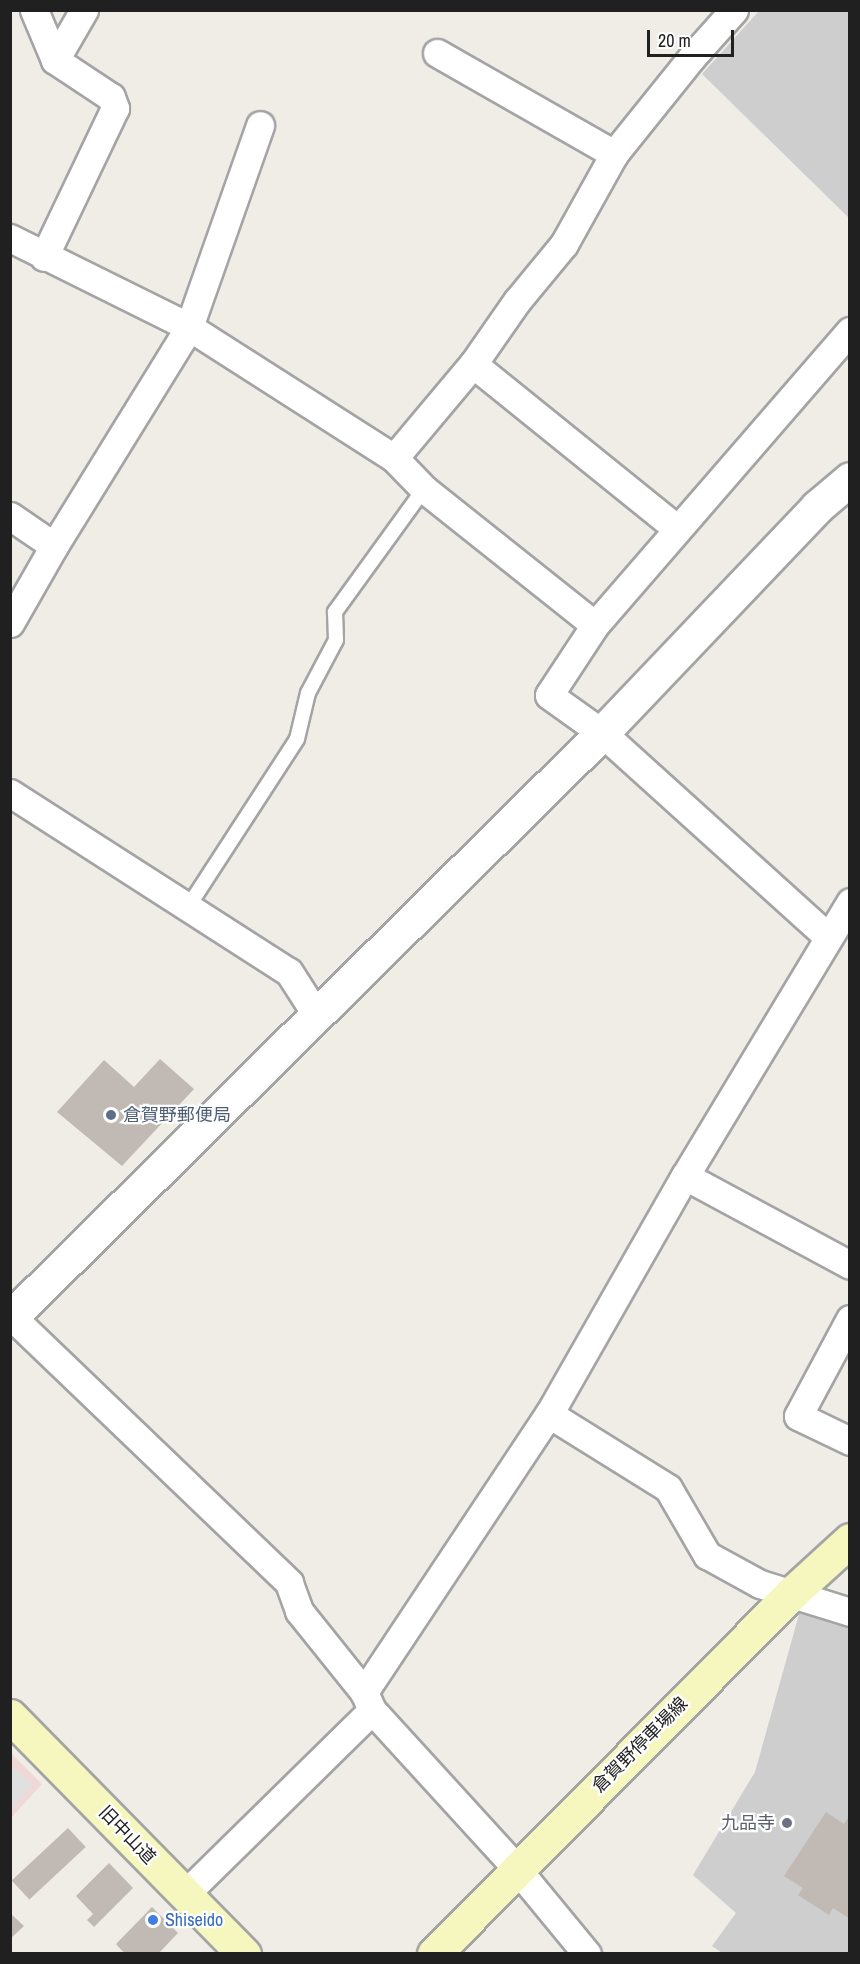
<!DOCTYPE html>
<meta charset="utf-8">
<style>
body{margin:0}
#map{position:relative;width:860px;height:1964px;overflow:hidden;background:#f0ede7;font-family:"Archivo Narrow","Noto Sans JP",sans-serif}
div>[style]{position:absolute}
.commercial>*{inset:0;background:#f0d8d8}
.religious>*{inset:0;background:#cecece}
.parking>*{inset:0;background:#e0e0e0}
.building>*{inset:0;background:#c1b9b4;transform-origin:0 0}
.roads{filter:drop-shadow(2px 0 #a4a4a4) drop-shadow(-2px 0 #a4a4a4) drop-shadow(0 2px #a4a4a4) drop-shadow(0 -2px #a4a4a4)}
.service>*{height:14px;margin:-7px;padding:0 7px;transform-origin:7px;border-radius:7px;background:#fff}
.minor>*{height:27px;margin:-13.5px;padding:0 13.5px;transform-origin:13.5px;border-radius:13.5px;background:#fff}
.tertiary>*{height:33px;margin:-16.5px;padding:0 16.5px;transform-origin:16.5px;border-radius:16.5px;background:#fff}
.secondary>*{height:33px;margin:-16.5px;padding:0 16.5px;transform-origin:16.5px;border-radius:16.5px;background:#f6f7be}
.dots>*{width:16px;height:16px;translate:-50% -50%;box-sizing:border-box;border:3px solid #fff;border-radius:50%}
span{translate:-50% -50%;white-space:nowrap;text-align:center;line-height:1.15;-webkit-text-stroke:4.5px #fff;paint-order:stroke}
.service-label{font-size:18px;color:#4e5e75}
.left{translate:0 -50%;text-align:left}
.street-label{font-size:18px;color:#202020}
.worship-label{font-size:18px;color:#5b616d}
.right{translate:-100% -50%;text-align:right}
.shop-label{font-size:18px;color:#366cbe}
.frame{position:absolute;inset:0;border:12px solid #202020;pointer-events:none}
.scale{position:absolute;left:647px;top:30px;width:87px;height:27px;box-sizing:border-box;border:3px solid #202020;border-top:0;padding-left:8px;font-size:18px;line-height:21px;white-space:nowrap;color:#202020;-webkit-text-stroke:4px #fff;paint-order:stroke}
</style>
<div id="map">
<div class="commercial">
<div style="clip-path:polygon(10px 1752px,42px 1784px,11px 1818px,10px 1818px)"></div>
</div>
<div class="religious">
<div style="clip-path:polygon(759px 11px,849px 11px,849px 218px,702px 74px)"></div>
<div style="clip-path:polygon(801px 1607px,849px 1624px,849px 1953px,722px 1953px,712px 1946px,736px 1913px,693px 1875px,755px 1772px)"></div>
</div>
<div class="parking">
<div style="clip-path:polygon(11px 1765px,33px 1785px,11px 1810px)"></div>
</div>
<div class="building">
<div style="clip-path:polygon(160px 1059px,194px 1089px,122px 1166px,57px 1112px,104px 1060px,134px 1087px)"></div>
<div style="clip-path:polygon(826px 1812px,844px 1824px,850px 1815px,850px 1919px,833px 1908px,829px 1915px,798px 1895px,803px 1888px,784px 1876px)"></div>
<div style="left:68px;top:1828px;width:26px;height:77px;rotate:47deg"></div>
<div style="clip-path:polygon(109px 1863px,133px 1888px,94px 1927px,87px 1920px,93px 1914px,76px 1896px)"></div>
<div style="clip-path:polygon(152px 1907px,178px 1933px,158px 1954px,125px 1954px,116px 1944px)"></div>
<div style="clip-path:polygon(10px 1913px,24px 1926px,10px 1939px)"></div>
</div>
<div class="roads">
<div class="service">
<div style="left:188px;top:907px;width:200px;rotate:-57deg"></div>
<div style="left:297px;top:739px;width:47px;rotate:-76.6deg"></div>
<div style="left:308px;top:693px;width:60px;rotate:-62.2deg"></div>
<div style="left:336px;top:640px;width:28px;rotate:-92deg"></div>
<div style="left:335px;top:612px;width:152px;rotate:-54.1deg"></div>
</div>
<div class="minor">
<div style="left:34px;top:10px;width:54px;rotate:67.2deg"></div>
<div style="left:55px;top:60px;width:67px;rotate:33.5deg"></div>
<div style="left:111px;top:97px;width:12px;rotate:70deg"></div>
<div style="left:115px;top:108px;width:165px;rotate:115.5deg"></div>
<div style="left:437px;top:53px;width:204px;rotate:29.7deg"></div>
<div style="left:55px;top:60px;width:58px;rotate:-59.9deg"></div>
<div style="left:10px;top:238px;width:200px;rotate:26.4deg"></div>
<div style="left:189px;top:327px;width:243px;rotate:32.6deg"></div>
<div style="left:394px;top:458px;width:43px;rotate:45.9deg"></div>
<div style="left:424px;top:489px;width:218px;rotate:38.5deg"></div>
<div style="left:473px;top:364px;width:261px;rotate:38.9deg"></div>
<div style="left:394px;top:458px;width:123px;rotate:-50deg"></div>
<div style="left:473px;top:364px;width:77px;rotate:-55.1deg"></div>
<div style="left:517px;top:301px;width:74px;rotate:-50.5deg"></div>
<div style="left:564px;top:244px;width:103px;rotate:-60.9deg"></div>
<div style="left:614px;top:154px;width:124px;rotate:-51.2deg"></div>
<div style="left:692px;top:57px;width:63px;rotate:-48.2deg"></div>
<div style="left:10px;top:516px;width:53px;rotate:34.3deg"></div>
<div style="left:10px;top:623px;width:89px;rotate:-60.3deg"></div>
<div style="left:54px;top:546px;width:257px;rotate:-58.3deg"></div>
<div style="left:189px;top:327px;width:214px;rotate:-70.6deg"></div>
<div style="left:10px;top:793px;width:331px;rotate:32.7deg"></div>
<div style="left:289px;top:972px;width:50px;rotate:57.3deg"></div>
<div style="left:828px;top:937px;width:304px;rotate:-137.9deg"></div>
<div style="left:602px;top:733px;width:65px;rotate:-144.4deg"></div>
<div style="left:549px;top:695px;width:84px;rotate:-56.7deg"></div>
<div style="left:595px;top:625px;width:389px;rotate:-49.1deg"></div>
<div style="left:685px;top:1176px;width:187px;rotate:28.3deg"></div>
<div style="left:10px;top:1315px;width:387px;rotate:43.8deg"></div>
<div style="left:289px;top:1583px;width:30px;rotate:70deg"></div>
<div style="left:299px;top:1611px;width:104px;rotate:51.3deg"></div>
<div style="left:364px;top:1692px;width:20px;rotate:66deg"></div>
<div style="left:372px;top:1710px;width:215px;rotate:47.6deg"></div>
<div style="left:517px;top:1869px;width:110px;rotate:50.5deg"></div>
<div style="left:850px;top:1319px;width:110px;rotate:118.2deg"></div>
<div style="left:798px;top:1416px;width:58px;rotate:25.7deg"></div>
<div style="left:549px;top:1414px;width:140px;rotate:31.9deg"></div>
<div style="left:668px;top:1488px;width:78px;rotate:59.8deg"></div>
<div style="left:707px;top:1555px;width:60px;rotate:28.7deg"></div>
<div style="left:760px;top:1584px;width:94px;rotate:17.3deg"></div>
<div style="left:364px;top:1692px;width:334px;rotate:-56.4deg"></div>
<div style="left:549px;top:1414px;width:274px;rotate:-60.3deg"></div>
<div style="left:685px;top:1176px;width:320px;rotate:-58.9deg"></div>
<div style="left:185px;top:1894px;width:262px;rotate:-44.5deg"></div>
</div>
<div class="tertiary">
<div style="left:10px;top:1318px;width:832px;rotate:-44.66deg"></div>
<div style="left:602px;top:733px;width:312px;rotate:-46.4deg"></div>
<div style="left:817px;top:507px;width:43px;rotate:-40.3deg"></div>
</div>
<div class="secondary">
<div style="left:10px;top:1716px;width:334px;rotate:45.5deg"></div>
<div style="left:434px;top:1954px;width:510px;rotate:-45.24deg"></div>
<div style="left:793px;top:1592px;width:77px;rotate:-42.4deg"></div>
</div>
</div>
<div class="dots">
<div style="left:111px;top:1115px;background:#5c6f8a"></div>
<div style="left:787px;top:1823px;background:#6b7280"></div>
<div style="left:153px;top:1920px;background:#3f7fe0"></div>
</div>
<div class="service-label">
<span class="left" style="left:123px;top:1115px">倉賀野郵便局</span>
</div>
<div class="street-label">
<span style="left:640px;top:1745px;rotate:-45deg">倉賀野停車場線</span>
<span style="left:127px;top:1835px;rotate:46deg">旧中山道</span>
</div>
<div class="worship-label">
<span class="right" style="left:775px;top:1823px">九品寺</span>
</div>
<div class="shop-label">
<span class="left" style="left:165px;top:1920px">Shiseido</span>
</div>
<div class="frame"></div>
<div class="scale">20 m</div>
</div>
